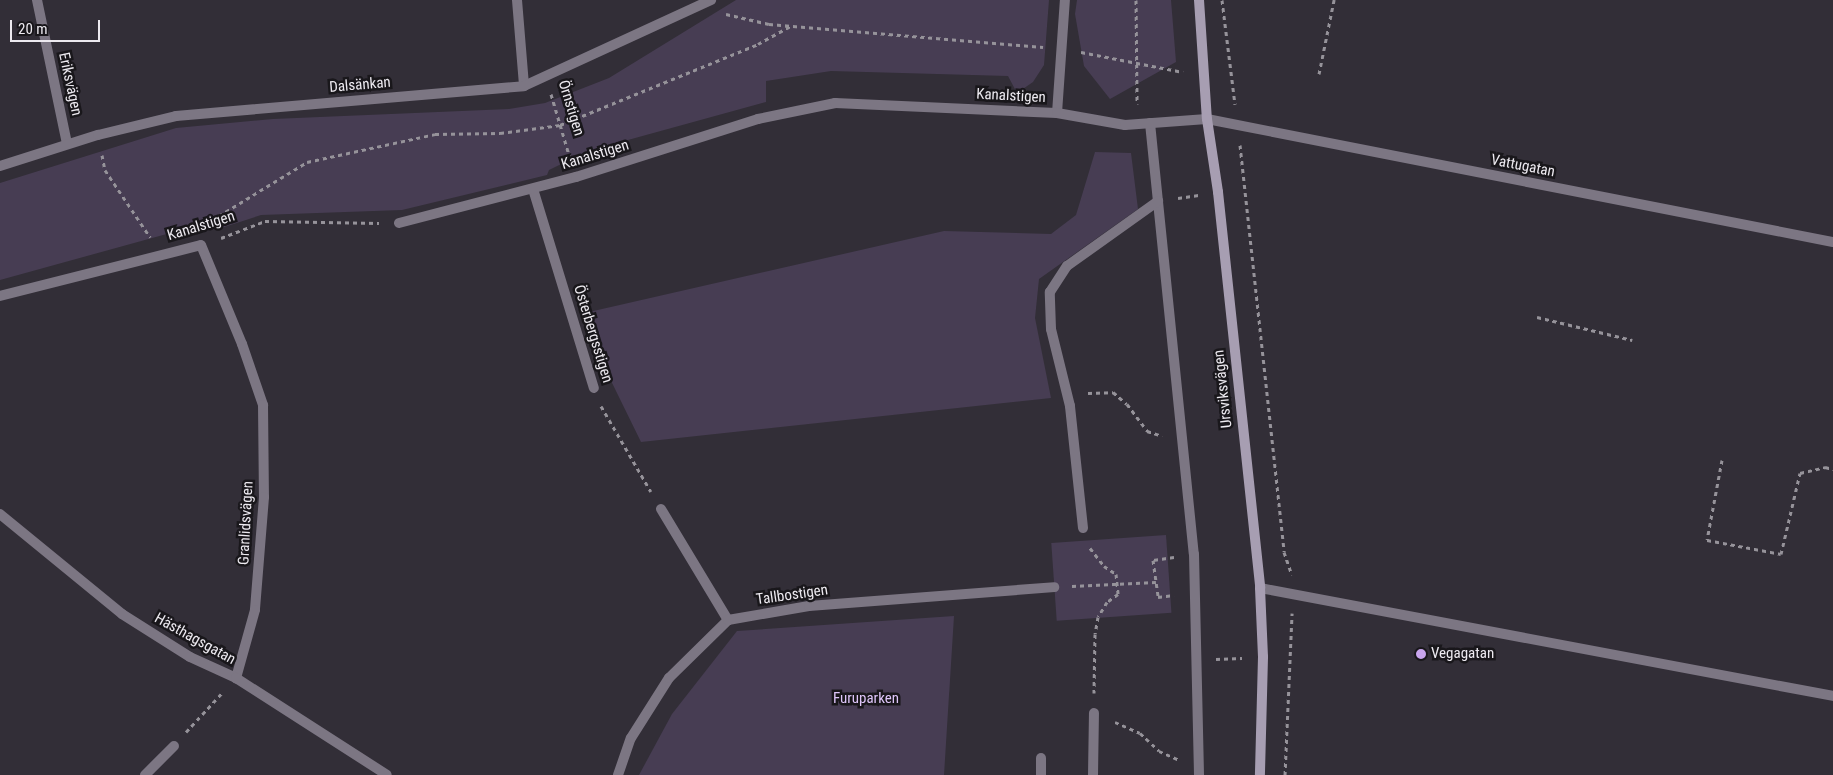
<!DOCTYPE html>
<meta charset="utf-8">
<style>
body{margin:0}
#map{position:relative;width:1833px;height:775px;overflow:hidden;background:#322e37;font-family:"Roboto Condensed",sans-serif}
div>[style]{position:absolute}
.green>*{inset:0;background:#473d53;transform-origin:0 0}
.path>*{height:3px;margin-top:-1.5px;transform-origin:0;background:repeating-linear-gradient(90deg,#96939a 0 4px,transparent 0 8px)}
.lane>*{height:10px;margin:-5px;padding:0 5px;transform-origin:5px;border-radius:5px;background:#7c7683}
.street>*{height:10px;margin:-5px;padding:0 5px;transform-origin:5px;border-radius:5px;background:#7c7683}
.secondary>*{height:10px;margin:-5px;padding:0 5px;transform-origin:5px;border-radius:5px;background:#a79eb2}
.dots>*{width:14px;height:14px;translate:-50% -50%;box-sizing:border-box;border:2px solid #19171b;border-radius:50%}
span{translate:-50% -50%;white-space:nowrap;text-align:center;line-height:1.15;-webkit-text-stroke:5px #19171b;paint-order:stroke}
.street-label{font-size:15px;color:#edeaf0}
.poi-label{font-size:15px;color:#edeaf0}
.left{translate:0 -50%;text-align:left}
.park-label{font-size:15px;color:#dfc6fa}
.scale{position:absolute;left:10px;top:20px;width:90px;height:22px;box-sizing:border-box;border:2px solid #edeaf0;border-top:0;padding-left:6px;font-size:15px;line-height:18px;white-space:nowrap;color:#edeaf0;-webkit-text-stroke:4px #19171b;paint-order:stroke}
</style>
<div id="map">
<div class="green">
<div style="clip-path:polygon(736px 0,1049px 0,1044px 65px,1033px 82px,1017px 93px,1008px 76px,831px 71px,766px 81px,766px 102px,588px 151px,549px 170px,547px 175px,402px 210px,261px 215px,215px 230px,192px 227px,0 280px,0 183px,176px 128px,273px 119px,509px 109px,545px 103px,609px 78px)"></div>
<div style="clip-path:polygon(1077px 0,1171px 0,1176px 62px,1110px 99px,1084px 66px,1075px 14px)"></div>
<div style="clip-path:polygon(1095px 152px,1131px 153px,1138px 209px,1039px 279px,1035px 318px,1051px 398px,641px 442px,591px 340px,589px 312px,944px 231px,1051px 234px,1076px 215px)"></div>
<div style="left:1166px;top:535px;width:78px;height:115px;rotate:86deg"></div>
<div style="clip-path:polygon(954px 616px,944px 775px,639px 775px,672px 714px,737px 631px)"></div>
</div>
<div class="path">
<div style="left:1136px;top:0;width:104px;rotate:89.4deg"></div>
<div style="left:1222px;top:0;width:105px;rotate:82.9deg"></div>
<div style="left:726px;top:14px;width:44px;rotate:13.1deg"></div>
<div style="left:769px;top:24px;width:275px;rotate:4.8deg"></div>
<div style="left:1081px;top:52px;width:104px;rotate:11.1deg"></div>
<div style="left:1319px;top:74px;width:76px;rotate:-78.5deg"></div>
<div style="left:551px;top:94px;width:67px;rotate:73.5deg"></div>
<div style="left:1240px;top:145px;width:409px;rotate:83.8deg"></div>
<div style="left:1284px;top:552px;width:24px;rotate:71deg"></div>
<div style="left:102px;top:155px;width:15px;rotate:79deg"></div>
<div style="left:105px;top:170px;width:81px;rotate:56.1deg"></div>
<div style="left:1178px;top:198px;width:21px;rotate:-8deg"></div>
<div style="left:209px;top:226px;width:7px;rotate:-63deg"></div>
<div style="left:212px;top:220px;width:111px;rotate:-31.4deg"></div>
<div style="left:307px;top:162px;width:131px;rotate:-12.3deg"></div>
<div style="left:435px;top:134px;width:65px;rotate:-0.9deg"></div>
<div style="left:500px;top:133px;width:61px;rotate:-7.6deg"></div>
<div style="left:560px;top:125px;width:214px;rotate:-22.2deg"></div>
<div style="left:758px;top:44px;width:38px;rotate:-29deg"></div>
<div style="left:221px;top:238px;width:47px;rotate:-21.1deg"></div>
<div style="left:265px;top:221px;width:114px;rotate:1deg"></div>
<div style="left:1537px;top:317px;width:98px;rotate:13.6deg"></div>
<div style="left:1088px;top:393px;width:25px;rotate:-2deg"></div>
<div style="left:1113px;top:392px;width:18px;rotate:41deg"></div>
<div style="left:1127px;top:404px;width:34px;rotate:53deg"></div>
<div style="left:1147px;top:431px;width:16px;rotate:18deg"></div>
<div style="left:601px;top:406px;width:99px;rotate:59.8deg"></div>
<div style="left:1722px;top:460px;width:81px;rotate:100.6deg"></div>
<div style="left:1707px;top:540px;width:75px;rotate:10.7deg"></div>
<div style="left:1781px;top:554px;width:83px;rotate:-76.8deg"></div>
<div style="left:1800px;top:473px;width:26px;rotate:-13deg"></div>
<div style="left:1825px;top:467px;width:8px;rotate:14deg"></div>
<div style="left:1090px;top:548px;width:23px;rotate:52deg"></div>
<div style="left:1104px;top:566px;width:14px;rotate:34deg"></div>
<div style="left:1116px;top:574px;width:20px;rotate:84deg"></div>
<div style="left:1118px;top:594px;width:14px;rotate:144deg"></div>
<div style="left:1107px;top:602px;width:17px;rotate:121deg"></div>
<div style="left:1098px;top:617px;width:17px;rotate:100deg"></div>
<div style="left:1095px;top:634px;width:59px;rotate:91deg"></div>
<div style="left:1174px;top:557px;width:21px;rotate:172deg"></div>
<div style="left:1153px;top:560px;width:37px;rotate:82deg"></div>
<div style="left:1158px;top:597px;width:16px;rotate:-7deg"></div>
<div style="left:1072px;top:586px;width:84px;rotate:-2.7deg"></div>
<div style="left:1216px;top:659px;width:26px;rotate:-2deg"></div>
<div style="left:1115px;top:722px;width:27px;rotate:24deg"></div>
<div style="left:1140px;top:733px;width:26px;rotate:43deg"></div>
<div style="left:1159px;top:751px;width:22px;rotate:24deg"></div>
<div style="left:186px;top:732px;width:53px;rotate:-47.3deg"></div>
<div style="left:1285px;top:775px;width:162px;rotate:-87.5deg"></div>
</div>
<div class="lane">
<div style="left:1150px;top:123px;width:433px;rotate:84.2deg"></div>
<div style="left:1194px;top:554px;width:221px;rotate:88.7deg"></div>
<div style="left:1083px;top:528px;width:123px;rotate:-96.1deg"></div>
<div style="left:1070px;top:406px;width:79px;rotate:-103.9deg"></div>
<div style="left:1051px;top:329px;width:37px;rotate:-92deg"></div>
<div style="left:1050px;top:292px;width:31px;rotate:-57deg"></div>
<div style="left:1067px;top:266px;width:112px;rotate:-35.5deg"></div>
<div style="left:1041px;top:758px;width:17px;rotate:90deg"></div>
<div style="left:1093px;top:775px;width:62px;rotate:-89.1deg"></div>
</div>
<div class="street">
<div style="left:37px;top:0;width:147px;rotate:78.2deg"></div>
<div style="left:517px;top:0;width:86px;rotate:85.3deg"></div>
<div style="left:1057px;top:113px;width:113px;rotate:-86deg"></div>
<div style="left:0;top:166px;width:103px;rotate:-17.6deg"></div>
<div style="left:98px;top:135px;width:80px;rotate:-13.7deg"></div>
<div style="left:176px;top:116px;width:349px;rotate:-4.9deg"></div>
<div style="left:524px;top:86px;width:206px;rotate:-24.7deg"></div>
<div style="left:533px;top:189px;width:208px;rotate:73deg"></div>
<div style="left:399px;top:223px;width:183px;rotate:-14.6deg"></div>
<div style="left:576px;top:177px;width:191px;rotate:-17.7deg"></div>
<div style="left:758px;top:119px;width:79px;rotate:-11.7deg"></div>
<div style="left:835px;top:103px;width:222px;rotate:2.6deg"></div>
<div style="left:1057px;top:113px;width:69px;rotate:10deg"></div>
<div style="left:1125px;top:125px;width:82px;rotate:-4.2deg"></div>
<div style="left:1207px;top:119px;width:638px;rotate:11.12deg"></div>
<div style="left:0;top:296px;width:207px;rotate:-14.2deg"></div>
<div style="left:201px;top:245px;width:107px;rotate:67.5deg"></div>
<div style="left:242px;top:344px;width:65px;rotate:71deg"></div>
<div style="left:263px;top:405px;width:92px;rotate:89.4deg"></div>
<div style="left:264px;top:497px;width:113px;rotate:94.6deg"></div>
<div style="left:255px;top:610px;width:71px;rotate:105.6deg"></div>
<div style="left:661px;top:509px;width:130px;rotate:58.9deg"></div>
<div style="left:0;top:514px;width:158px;rotate:39.3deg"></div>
<div style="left:122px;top:614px;width:80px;rotate:32.3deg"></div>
<div style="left:190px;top:657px;width:51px;rotate:24.5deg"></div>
<div style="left:236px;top:678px;width:179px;rotate:32.7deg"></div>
<div style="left:1260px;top:588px;width:583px;rotate:10.67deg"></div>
<div style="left:145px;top:775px;width:41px;rotate:-45deg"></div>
<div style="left:618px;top:775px;width:39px;rotate:-71deg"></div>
<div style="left:631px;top:738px;width:71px;rotate:-57.7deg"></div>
<div style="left:669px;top:678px;width:83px;rotate:-44.5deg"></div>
<div style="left:728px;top:620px;width:82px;rotate:-9.8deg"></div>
<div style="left:809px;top:606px;width:246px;rotate:-4.4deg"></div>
</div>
<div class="secondary">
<div style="left:1199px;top:0;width:119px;rotate:86.2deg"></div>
<div style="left:1207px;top:119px;width:74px;rotate:81.4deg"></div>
<div style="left:1218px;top:192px;width:398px;rotate:83.9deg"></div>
<div style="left:1260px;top:588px;width:69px;rotate:87.5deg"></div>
<div style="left:1263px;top:657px;width:118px;rotate:91.5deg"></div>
</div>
<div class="dots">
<div style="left:1421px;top:654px;background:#c9a5ee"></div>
</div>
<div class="street-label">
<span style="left:70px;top:84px;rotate:78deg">Eriksvägen</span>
<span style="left:360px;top:85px;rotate:-5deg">Dalsänkan</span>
<span style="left:1011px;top:96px;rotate:3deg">Kanalstigen</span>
<span style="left:571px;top:108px;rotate:73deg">Örnstigen</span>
<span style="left:595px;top:155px;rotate:-17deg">Kanalstigen</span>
<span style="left:1523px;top:166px;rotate:11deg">Vattugatan</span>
<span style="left:201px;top:226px;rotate:-17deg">Kanalstigen</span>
<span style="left:593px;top:334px;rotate:73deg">Österbergsstigen</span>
<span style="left:1223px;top:389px;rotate:-96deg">Ursviksvägen</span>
<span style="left:246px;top:523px;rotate:-87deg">Granlidsvägen</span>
<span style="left:792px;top:595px;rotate:-8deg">Tallbostigen</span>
<span style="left:195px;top:639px;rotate:29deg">Hästhagsgatan</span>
</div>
<div class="poi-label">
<span class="left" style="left:1431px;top:654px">Vegagatan</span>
</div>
<div class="park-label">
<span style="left:866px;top:699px">Furuparken</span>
</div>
<div class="scale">20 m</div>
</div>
